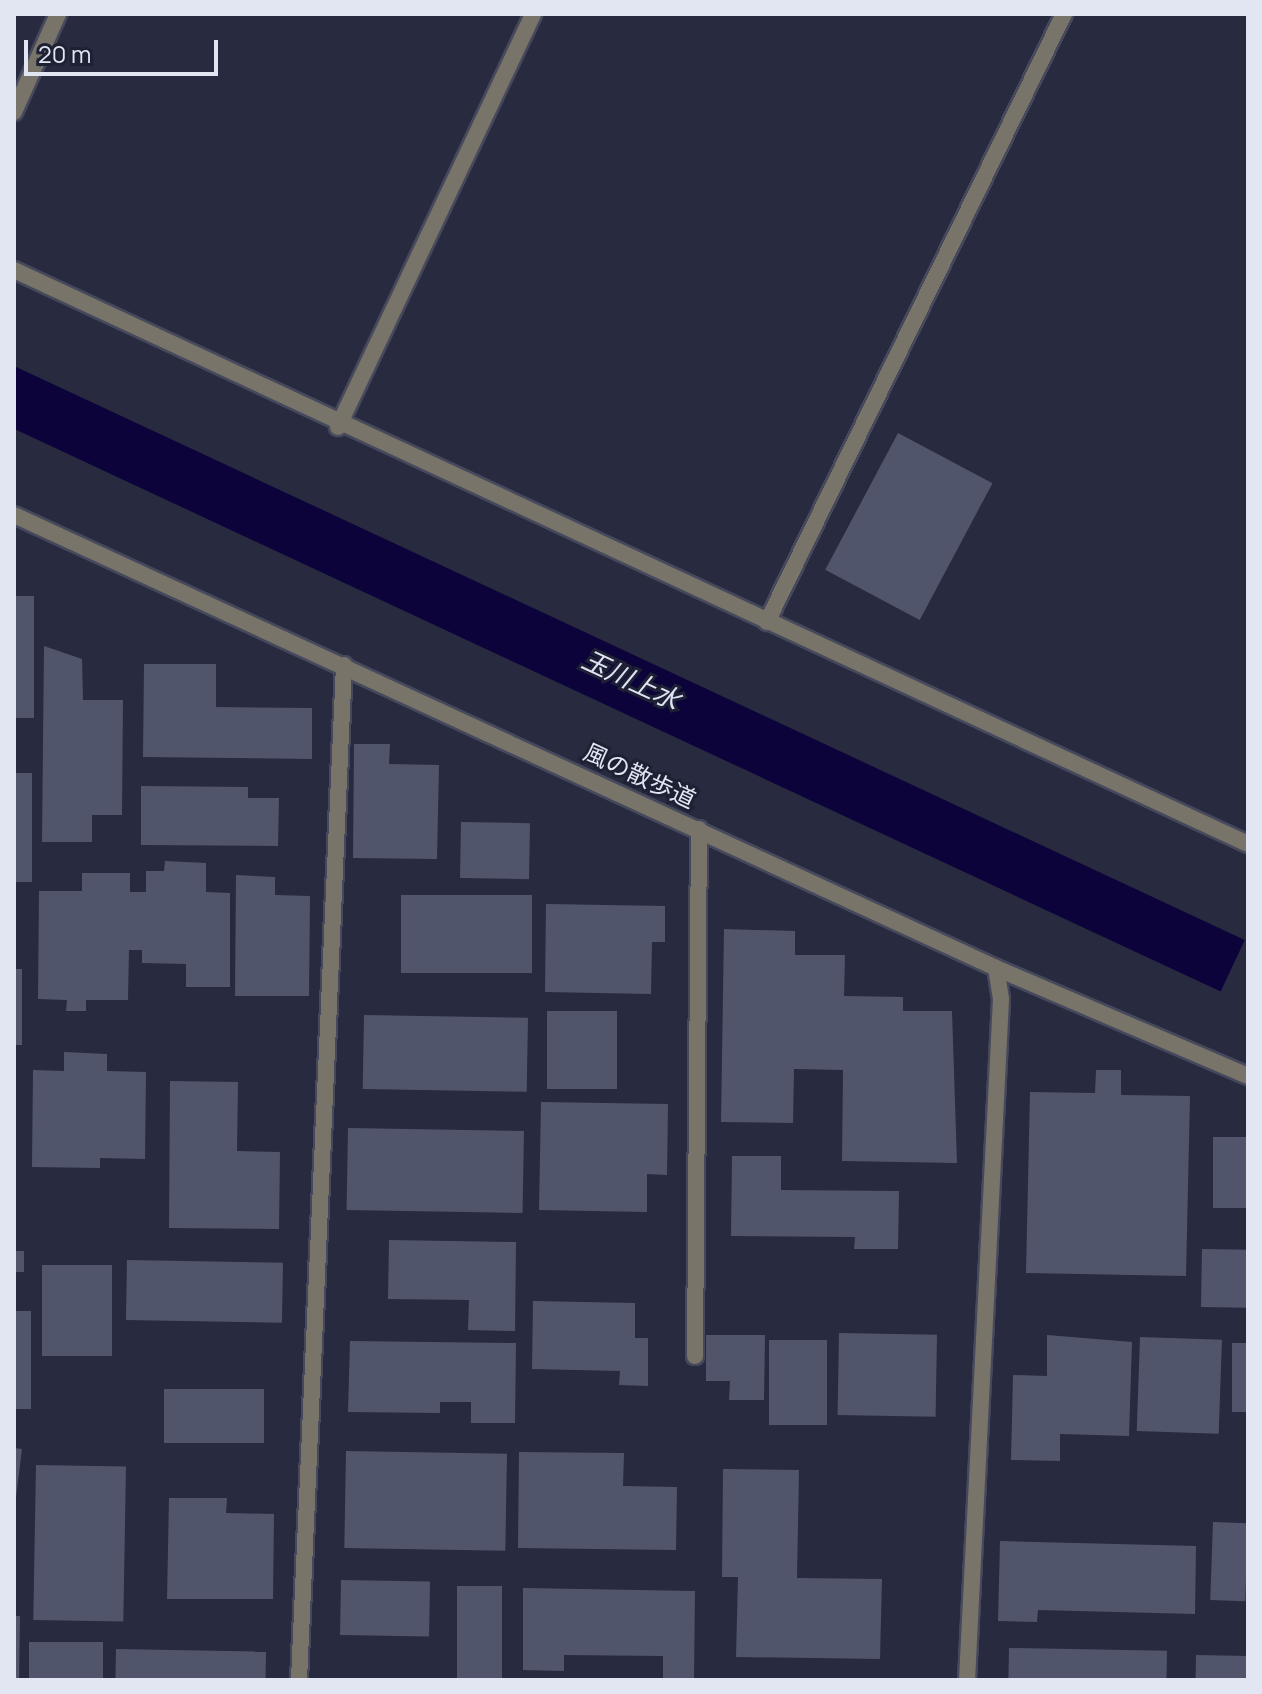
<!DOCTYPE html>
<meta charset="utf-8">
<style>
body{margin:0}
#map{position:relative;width:1262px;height:1694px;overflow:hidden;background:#282b3f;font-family:Manrope,"Noto Sans JP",sans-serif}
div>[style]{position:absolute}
.water>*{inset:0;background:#0c033b;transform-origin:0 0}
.building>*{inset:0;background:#51556c;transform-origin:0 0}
.roads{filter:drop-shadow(2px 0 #46495c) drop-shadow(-2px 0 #46495c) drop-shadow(0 2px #46495c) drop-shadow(0 -2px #46495c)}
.minor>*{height:16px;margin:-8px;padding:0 8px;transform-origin:8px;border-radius:8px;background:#79746a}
span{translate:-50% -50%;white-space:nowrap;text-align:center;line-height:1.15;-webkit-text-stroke:6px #1e2134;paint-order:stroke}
.street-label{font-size:24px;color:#e2e5f2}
.water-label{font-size:26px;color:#e0e3f6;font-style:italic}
.frame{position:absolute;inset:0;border:16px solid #e2e5f2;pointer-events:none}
.scale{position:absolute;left:24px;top:40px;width:194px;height:36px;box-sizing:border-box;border:4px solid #e2e5f2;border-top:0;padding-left:10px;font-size:24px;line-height:28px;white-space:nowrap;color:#e2e5f2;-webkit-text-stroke:6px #1e2134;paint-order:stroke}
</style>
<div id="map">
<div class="water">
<div style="left:14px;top:366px;width:1358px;height:57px;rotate:25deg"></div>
</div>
<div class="building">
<div style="left:898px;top:433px;width:107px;height:155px;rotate:28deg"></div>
<div style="left:14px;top:596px;width:20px;height:122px"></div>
<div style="clip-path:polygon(44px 646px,82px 659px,83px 700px,123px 700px,122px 815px,92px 815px,92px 842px,42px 842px)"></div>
<div style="clip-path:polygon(144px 664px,216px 664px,216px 707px,312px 708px,312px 759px,143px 757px)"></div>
<div style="clip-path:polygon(354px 744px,390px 744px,389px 764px,439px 765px,437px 859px,353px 858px)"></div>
<div style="left:14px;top:773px;width:18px;height:109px"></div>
<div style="clip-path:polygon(141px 786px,248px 787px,248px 798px,279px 798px,278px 846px,141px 845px)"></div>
<div style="left:461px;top:822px;width:69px;height:56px;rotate:1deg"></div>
<div style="clip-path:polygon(165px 861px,206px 863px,206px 892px,230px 893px,230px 987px,186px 987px,186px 964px,142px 963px,142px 950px,129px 950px,128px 1000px,86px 1000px,86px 1011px,66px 1011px,67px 1000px,38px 999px,39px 891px,82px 891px,82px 873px,130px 873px,130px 892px,146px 892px,146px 871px,164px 871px)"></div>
<div style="clip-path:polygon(236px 875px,275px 877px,275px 895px,310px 896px,309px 996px,235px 996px)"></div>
<div style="left:401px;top:895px;width:131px;height:78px"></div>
<div style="clip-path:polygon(546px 904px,665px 906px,665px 942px,652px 942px,651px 994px,545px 992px)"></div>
<div style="clip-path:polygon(724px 929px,795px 931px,795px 955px,845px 955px,844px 996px,903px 997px,903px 1011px,952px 1011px,957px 1163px,842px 1161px,843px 1070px,794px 1069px,793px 1123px,721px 1122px)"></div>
<div style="left:14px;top:969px;width:8px;height:76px"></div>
<div style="left:547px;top:1011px;width:70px;height:78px"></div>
<div style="left:364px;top:1015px;width:164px;height:74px;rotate:1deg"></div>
<div style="clip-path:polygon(64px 1052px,107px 1054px,107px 1071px,146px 1072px,145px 1159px,100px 1158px,100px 1168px,32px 1167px,33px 1070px,64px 1071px)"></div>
<div style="clip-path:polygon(1096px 1070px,1121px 1070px,1121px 1095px,1190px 1096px,1186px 1276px,1026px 1273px,1030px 1092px,1095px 1093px)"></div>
<div style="clip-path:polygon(170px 1081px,238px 1082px,237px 1151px,280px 1152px,279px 1229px,169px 1228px)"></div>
<div style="clip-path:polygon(541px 1102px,668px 1104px,667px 1175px,647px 1174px,647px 1212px,539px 1210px)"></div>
<div style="left:348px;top:1128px;width:176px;height:82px;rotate:1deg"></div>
<div style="left:1213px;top:1137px;width:35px;height:71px"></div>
<div style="clip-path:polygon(732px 1156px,781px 1156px,781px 1190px,899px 1191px,898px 1249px,854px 1249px,855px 1237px,731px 1236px)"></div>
<div style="clip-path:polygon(389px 1240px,516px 1242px,515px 1331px,468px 1330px,469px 1300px,388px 1299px)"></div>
<div style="left:1202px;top:1249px;width:46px;height:58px;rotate:1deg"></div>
<div style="left:14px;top:1251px;width:10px;height:21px"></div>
<div style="left:127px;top:1260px;width:156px;height:60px;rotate:1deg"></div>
<div style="left:42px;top:1265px;width:70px;height:91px"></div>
<div style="clip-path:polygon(533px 1301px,635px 1303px,635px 1338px,648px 1338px,648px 1386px,619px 1385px,620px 1371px,532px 1369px)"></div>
<div style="left:31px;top:1311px;width:98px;height:17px;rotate:90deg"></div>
<div style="left:839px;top:1333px;width:98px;height:82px;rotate:1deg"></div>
<div style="clip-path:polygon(706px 1335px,765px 1335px,764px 1400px,729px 1400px,730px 1381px,706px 1381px)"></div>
<div style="clip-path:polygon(1047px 1335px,1132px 1342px,1129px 1436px,1060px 1434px,1060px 1461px,1011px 1460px,1013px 1375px,1047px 1376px)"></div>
<div style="left:1140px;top:1337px;width:82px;height:94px;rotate:2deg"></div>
<div style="left:769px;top:1340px;width:58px;height:85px"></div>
<div style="clip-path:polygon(350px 1341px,516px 1343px,515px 1423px,471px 1423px,471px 1402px,440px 1402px,440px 1413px,348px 1412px)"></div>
<div style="left:1232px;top:1343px;width:16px;height:69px"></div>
<div style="left:164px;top:1389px;width:100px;height:54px"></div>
<div style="left:14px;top:1448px;width:8px;height:130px;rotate:7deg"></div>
<div style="left:346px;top:1451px;width:161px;height:97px;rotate:1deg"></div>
<div style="clip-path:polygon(519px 1452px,624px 1453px,623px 1486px,677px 1487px,676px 1550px,518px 1548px)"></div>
<div style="left:36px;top:1465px;width:90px;height:155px;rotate:1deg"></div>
<div style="clip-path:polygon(723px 1469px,799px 1470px,797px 1578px,882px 1579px,880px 1659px,736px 1657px,738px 1577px,722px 1577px)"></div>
<div style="clip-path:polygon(169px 1498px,227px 1498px,226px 1513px,274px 1514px,273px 1599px,167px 1599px)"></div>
<div style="left:1213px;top:1522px;width:35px;height:78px;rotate:2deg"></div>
<div style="clip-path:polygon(1000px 1541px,1196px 1546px,1195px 1614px,1038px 1610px,1037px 1622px,998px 1621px)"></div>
<div style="left:341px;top:1580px;width:89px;height:55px;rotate:1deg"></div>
<div style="left:457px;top:1586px;width:45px;height:94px"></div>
<div style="clip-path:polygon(523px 1588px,695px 1591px,694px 1679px,663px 1678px,663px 1656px,564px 1655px,564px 1671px,523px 1670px)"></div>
<div style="clip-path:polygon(14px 1616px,20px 1616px,19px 1680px,14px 1680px)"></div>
<div style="left:29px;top:1642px;width:74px;height:38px"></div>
<div style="left:1009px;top:1648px;width:158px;height:32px;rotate:1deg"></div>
<div style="left:116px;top:1649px;width:150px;height:31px;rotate:1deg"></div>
<div style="left:1196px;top:1655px;width:52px;height:25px;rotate:1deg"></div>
</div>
<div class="roads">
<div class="minor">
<div style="left:14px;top:112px;width:107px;rotate:-65.8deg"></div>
<div style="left:14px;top:270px;width:1361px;rotate:24.95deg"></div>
<div style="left:338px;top:427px;width:457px;rotate:-64.7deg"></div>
<div style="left:14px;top:515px;width:1081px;rotate:24.76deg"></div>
<div style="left:996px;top:968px;width:274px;rotate:23.2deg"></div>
<div style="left:767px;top:622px;width:677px;rotate:-63.97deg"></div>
<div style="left:695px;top:1356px;width:527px;rotate:-89.57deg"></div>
<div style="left:299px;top:1680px;width:1016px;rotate:-87.46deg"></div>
<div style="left:967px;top:1680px;width:682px;rotate:-87.14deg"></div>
<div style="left:1001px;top:999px;width:31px;rotate:-99deg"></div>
</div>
</div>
<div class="street-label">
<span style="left:640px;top:775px;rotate:25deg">風の散歩道</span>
</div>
<div class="water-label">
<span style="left:631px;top:680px;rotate:25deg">玉川上水</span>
</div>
<div class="frame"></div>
<div class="scale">20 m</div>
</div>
